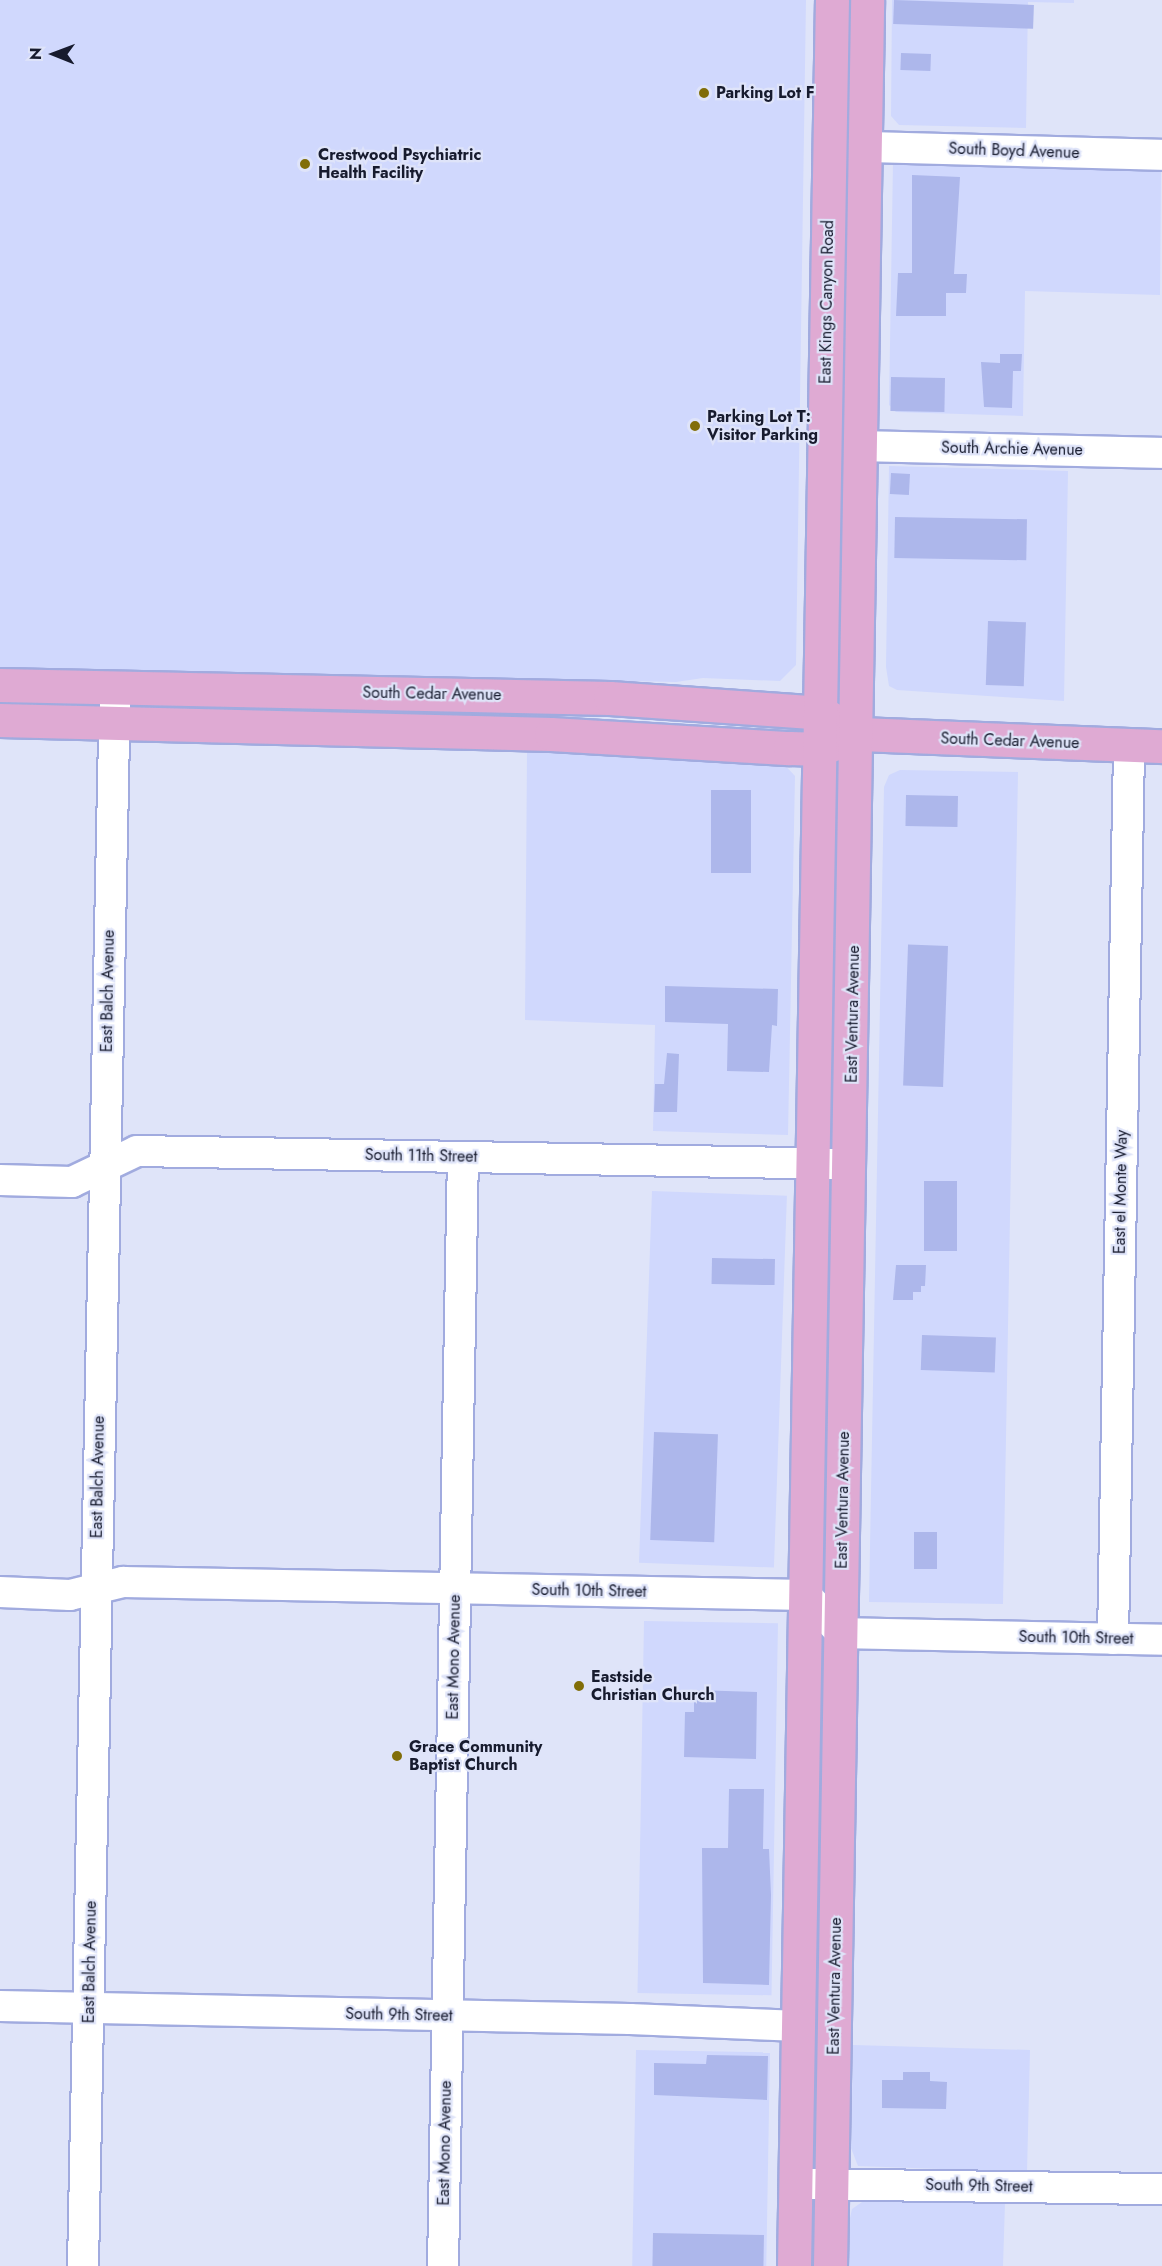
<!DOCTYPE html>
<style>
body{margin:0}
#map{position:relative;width:1162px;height:2266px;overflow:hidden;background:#dfe4f9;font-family:Jost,sans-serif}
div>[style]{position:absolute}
.built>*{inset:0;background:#d0d8fd;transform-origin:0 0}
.building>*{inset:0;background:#adb7eb;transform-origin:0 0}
.roads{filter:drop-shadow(2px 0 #a1abdf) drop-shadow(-2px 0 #a1abdf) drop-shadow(0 2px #a1abdf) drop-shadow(0 -2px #a1abdf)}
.minor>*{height:30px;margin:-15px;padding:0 15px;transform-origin:15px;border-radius:15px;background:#fff}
.major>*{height:33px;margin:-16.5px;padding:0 16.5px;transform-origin:16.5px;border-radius:16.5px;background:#dfaad3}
.dots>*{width:16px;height:16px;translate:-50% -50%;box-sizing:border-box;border:3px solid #dfe4f9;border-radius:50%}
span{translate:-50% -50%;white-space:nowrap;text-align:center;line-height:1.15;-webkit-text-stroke:4.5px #dfe4f9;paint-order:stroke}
.poi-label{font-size:16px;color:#171b2e;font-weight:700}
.left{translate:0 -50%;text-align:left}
.street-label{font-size:16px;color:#171b2e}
.north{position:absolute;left:24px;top:24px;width:60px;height:60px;-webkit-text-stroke:4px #dfe4f9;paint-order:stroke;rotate:271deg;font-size:16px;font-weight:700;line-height:24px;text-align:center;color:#171b2e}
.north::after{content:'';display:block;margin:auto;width:21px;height:27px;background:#171b2e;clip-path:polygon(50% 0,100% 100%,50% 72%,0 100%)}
</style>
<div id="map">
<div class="built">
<div style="clip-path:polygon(0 0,806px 0,796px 665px,780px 681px,703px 678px,676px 682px,0 668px)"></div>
<div style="clip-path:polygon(892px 0,1074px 0,1074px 3px,1028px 2px,1026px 128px,899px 125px,891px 116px)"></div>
<div style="clip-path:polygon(893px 162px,1161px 170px,1160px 295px,1025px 291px,1023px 416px,896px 412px,889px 405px)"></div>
<div style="clip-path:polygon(889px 466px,1068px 471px,1064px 701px,897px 690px,889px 686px,886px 667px)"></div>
<div style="clip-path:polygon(527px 752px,782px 762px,795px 776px,788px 1135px,653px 1131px,655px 1025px,525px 1020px)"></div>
<div style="clip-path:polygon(900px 770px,1018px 772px,1003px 1604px,869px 1602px,884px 787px,889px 775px)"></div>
<div style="left:652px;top:1191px;width:135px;height:372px;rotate:2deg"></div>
<div style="left:644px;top:1621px;width:134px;height:372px;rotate:1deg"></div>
<div style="clip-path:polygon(853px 2045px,1030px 2050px,1027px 2172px,858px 2166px,851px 2148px)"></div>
<div style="left:636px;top:2050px;width:134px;height:216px;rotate:1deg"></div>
<div style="clip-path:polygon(865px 2200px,1005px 2203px,1003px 2266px,849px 2266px,850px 2218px,852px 2209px)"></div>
</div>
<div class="building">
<div style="left:894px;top:0;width:140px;height:24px;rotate:2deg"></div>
<div style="left:901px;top:53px;width:30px;height:17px;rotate:2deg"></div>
<div style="clip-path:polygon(912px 175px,960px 177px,954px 274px,967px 274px,966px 293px,946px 293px,946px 316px,896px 316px,898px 273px,912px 273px)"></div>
<div style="clip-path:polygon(1000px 354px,1022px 354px,1021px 371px,1013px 371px,1012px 408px,984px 407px,981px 362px,1000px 363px)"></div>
<div style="left:891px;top:377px;width:54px;height:34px;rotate:1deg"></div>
<div style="left:891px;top:473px;width:19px;height:21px;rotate:3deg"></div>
<div style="left:895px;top:517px;width:132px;height:41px;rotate:1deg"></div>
<div style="left:988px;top:621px;width:38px;height:64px;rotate:2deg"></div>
<div style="left:711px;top:790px;width:40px;height:83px"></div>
<div style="left:906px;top:795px;width:52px;height:31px;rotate:1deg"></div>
<div style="left:948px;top:946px;width:141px;height:40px;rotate:92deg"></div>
<div style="clip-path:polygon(665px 986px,778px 989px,777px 1026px,772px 1025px,769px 1072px,727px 1071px,728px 1024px,665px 1022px)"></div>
<div style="clip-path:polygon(667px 1053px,679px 1054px,677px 1112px,654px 1112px,655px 1084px,664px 1084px)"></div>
<div style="left:924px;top:1181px;width:33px;height:70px"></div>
<div style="left:712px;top:1258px;width:63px;height:26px;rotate:1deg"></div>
<div style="clip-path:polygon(896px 1265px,926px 1265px,925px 1286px,921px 1286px,921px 1292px,913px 1292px,913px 1300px,893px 1300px)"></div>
<div style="left:922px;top:1335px;width:74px;height:35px;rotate:2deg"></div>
<div style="left:654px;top:1432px;width:64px;height:108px;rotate:2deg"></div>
<div style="left:914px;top:1532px;width:23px;height:37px"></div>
<div style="clip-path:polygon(694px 1690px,757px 1692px,756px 1759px,684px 1757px,685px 1712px,694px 1712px)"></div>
<div style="clip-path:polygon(729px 1789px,764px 1789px,763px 1849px,769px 1849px,771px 1895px,769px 1985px,703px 1983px,702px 1848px,728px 1848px)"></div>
<div style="clip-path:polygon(707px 2055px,768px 2056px,767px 2100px,654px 2095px,654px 2063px,706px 2064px)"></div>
<div style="clip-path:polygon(903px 2072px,930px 2072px,930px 2081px,947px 2082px,946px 2109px,882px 2108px,882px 2080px,903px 2080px)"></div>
<div style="left:653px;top:2233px;width:111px;height:33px;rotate:1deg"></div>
</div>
<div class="roads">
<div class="minor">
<div style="left:865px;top:147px;width:297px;rotate:1.5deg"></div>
<div style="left:862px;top:446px;width:300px;rotate:1.3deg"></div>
<div style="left:0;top:1180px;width:72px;rotate:1.6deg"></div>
<div style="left:72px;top:1182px;width:72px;rotate:-25.5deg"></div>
<div style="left:137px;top:1151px;width:712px;rotate:1.05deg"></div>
<div style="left:0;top:1592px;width:70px;rotate:2.5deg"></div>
<div style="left:70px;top:1595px;width:55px;rotate:-13.8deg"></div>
<div style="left:123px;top:1582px;width:683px;rotate:1.09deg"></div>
<div style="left:806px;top:1595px;width:52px;rotate:47.4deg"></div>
<div style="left:841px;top:1633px;width:321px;rotate:1.2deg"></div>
<div style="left:1113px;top:1639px;width:894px;rotate:-88.97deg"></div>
<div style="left:0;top:2006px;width:630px;rotate:1.18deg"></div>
<div style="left:630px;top:2019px;width:169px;rotate:2.4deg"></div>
<div style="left:796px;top:2184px;width:366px;rotate:0.8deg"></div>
<div style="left:83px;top:2266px;width:1579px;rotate:-88.84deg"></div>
<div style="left:443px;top:2266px;width:1109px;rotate:-88.97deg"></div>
</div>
<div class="major">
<div style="left:0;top:685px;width:610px;rotate:1.22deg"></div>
<div style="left:610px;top:698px;width:213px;rotate:4deg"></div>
<div style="left:822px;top:713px;width:21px;rotate:31deg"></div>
<div style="left:0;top:720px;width:551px;rotate:1.46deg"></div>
<div style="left:551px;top:734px;width:239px;rotate:3.4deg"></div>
<div style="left:790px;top:748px;width:31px;rotate:2deg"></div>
<div style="left:821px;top:749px;width:40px;rotate:-22deg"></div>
<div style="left:858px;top:734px;width:304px;rotate:2.3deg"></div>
<div style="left:794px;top:2266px;width:2266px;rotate:-89.04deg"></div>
<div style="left:830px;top:2266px;width:2266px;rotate:-89.06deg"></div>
</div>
</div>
<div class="dots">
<div style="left:704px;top:93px;background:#816d08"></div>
<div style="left:305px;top:164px;background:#816d08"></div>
<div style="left:695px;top:426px;background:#816d08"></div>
<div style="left:579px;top:1686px;background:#816d08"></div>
<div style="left:397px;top:1756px;background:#816d08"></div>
</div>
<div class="poi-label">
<span class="left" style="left:716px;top:93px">Parking Lot F</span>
<span class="left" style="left:318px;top:164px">Crestwood Psychiatric<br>Health Facility</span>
<span class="left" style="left:707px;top:426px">Parking Lot T:<br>Visitor Parking</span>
<span class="left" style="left:591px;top:1686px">Eastside<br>Christian Church</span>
<span class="left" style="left:409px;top:1756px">Grace Community<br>Baptist Church</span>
</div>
<div class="street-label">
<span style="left:1014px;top:151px;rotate:2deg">South Boyd Avenue</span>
<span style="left:827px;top:302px;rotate:-89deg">East Kings Canyon Road</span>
<span style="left:1012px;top:449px;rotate:1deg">South Archie Avenue</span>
<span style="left:432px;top:694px;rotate:1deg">South Cedar Avenue</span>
<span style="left:1010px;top:741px;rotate:2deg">South Cedar Avenue</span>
<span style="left:108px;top:991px;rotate:-89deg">East Balch Avenue</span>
<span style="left:853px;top:1014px;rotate:-89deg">East Ventura Avenue</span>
<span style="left:421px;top:1156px;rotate:1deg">South 11th Street</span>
<span style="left:1121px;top:1192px;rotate:-89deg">East el Monte Way</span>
<span style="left:98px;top:1477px;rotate:-89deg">East Balch Avenue</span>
<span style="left:843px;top:1500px;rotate:-89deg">East Ventura Avenue</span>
<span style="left:589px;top:1591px;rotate:1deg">South 10th Street</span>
<span style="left:1076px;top:1638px;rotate:1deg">South 10th Street</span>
<span style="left:454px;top:1657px;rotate:-89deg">East Mono Avenue</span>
<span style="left:90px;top:1962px;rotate:-89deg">East Balch Avenue</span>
<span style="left:835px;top:1986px;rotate:-89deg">East Ventura Avenue</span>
<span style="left:399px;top:2015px;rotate:1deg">South 9th Street</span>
<span style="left:445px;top:2143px;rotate:-89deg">East Mono Avenue</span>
<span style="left:979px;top:2186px;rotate:1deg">South 9th Street</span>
</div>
<div class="north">N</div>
</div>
